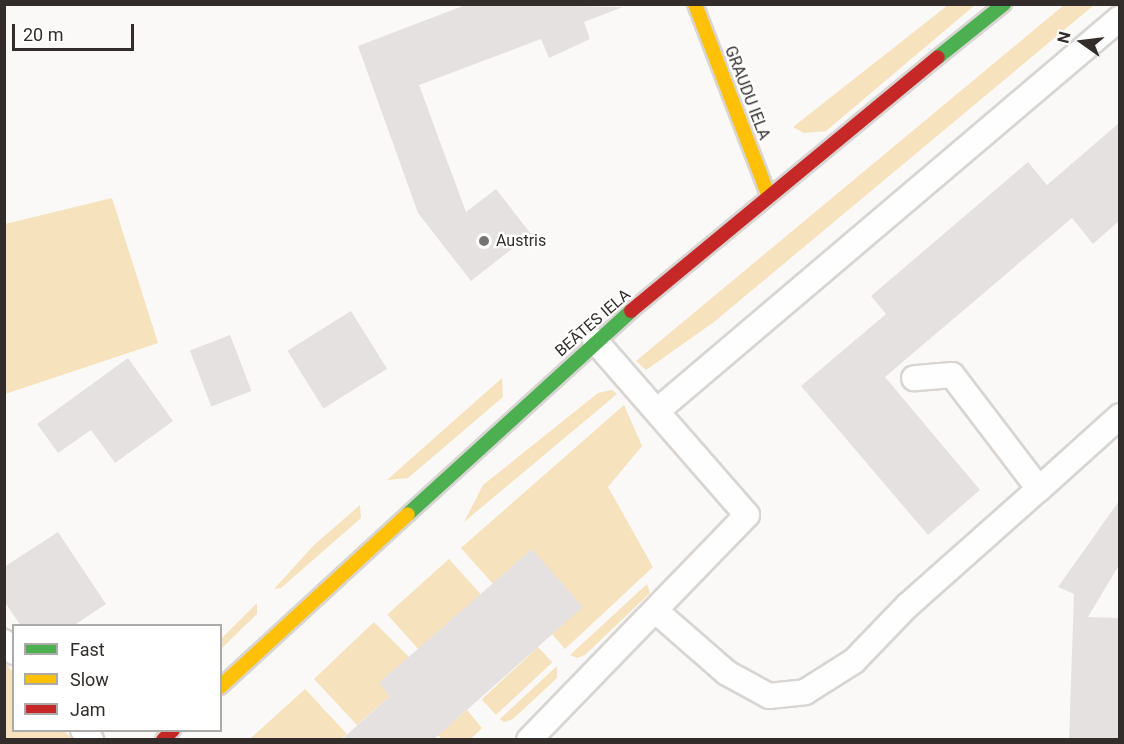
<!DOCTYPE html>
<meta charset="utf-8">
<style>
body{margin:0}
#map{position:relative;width:1124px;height:744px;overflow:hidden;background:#fbf9f7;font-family:Roboto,sans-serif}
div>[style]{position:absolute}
.green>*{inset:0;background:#f6e2bc;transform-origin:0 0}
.building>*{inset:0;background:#e5e1e0;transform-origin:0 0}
.roads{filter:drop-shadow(2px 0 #d8d5d3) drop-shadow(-2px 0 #d8d5d3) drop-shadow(0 2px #d8d5d3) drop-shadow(0 -2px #d8d5d3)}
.lane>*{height:24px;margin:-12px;padding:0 12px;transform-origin:12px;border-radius:12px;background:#fefefe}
.fast>*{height:14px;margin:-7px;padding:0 7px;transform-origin:7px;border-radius:7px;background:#4caf50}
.slow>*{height:14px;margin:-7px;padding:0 7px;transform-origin:7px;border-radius:7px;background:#ffc107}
.jam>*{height:14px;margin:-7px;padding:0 7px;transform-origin:7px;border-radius:7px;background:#c62828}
.dots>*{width:16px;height:16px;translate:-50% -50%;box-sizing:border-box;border:3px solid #fff;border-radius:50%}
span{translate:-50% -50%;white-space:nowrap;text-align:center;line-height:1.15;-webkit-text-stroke:4.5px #fff;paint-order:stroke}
.street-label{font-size:16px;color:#322d2b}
.poi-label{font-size:16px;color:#322d2b}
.left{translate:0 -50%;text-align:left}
.frame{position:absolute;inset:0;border:6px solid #322d2b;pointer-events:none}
.legend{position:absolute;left:12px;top:624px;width:210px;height:108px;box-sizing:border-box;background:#fff;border:2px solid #adabaa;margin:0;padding:8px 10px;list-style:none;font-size:18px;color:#322d2b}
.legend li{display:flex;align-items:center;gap:12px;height:30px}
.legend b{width:30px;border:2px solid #adabaa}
.north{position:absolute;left:1052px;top:12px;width:60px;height:60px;-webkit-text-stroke:4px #fff;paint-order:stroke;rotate:284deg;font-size:16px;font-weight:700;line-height:24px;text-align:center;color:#322d2b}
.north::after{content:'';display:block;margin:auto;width:21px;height:27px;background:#322d2b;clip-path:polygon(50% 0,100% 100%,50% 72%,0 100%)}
.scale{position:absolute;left:12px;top:24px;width:122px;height:27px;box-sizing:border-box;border:3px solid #322d2b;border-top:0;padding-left:8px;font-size:18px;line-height:21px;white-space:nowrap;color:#322d2b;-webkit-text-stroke:4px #fff;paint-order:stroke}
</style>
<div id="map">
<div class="green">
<div style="clip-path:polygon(948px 5px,975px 5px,826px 131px,804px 133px,793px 127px)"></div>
<div style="clip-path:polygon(1064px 5px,1094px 5px,714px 322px,646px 370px,636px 361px)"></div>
<div style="clip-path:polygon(112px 198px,158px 343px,5px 394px,5px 224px)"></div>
<div style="clip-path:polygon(502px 378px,503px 397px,408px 478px,387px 480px)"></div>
<div style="clip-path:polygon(612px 390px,617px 394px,464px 522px,483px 485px,598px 393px)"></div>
<div style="clip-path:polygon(624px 405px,642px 446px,608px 487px,653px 567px,565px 649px,552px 634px,532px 549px,493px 584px,461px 548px)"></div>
<div style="clip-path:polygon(360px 505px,361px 518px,281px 588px,274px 589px,314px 545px)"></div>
<div style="left:449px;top:559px;width:48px;height:83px;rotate:48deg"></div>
<div style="clip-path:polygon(647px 584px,650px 593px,585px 655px,577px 658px,570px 655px)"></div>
<div style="clip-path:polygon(257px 603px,257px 614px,221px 649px,221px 639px)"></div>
<div style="clip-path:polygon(374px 622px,409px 657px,390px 696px,357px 725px,314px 679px)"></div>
<div style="left:538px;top:647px;width:21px;height:77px;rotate:47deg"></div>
<div style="clip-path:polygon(5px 663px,13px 672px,14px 730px,64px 731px,72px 739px,5px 739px)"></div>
<div style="clip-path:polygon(557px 666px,557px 678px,513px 719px,504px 722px,500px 719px)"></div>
<div style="clip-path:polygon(305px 689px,347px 734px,341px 739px,250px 739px)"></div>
<div style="clip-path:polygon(467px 710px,482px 728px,471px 739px,442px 739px,438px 735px)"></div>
</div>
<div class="building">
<div style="clip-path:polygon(468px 4px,623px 7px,584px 22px,590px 39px,549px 58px,541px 39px,419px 85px,466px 212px,496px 189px,531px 234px,471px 281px,418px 213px,358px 46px)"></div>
<div style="clip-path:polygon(1119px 123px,1119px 221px,1093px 244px,1072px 218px,885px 377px,980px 490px,928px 535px,801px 386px,886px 314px,871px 296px,1028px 162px,1047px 185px)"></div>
<div style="left:351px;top:311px;width:68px;height:75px;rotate:58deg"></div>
<div style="left:230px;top:335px;width:60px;height:43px;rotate:69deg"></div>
<div style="clip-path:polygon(128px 358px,173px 421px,115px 463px,91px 430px,58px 453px,37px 424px)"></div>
<div style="clip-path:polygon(1119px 501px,1119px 565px,1088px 617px,1119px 618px,1119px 740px,1069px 740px,1074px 594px,1058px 587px)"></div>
<div style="clip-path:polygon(58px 532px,106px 604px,73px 626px,21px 626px,4px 601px,4px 567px)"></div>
<div style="clip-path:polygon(532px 549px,583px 607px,433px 740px,341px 740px,390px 696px,379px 683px)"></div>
</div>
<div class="roads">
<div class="lane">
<div style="left:657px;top:411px;width:607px;rotate:-40.32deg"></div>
<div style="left:1039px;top:489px;width:109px;rotate:-42deg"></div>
<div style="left:657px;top:612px;width:93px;rotate:41.1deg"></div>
<div style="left:727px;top:673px;width:48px;rotate:28.7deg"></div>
<div style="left:769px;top:696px;width:36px;rotate:-6deg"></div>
<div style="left:805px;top:692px;width:58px;rotate:-32.3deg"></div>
<div style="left:854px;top:661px;width:76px;rotate:-46.1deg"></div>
<div style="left:907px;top:606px;width:176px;rotate:-41.6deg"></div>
<div style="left:1039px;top:489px;width:143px;rotate:-127.3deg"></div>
<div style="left:952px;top:375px;width:38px;rotate:175deg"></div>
<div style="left:4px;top:642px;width:14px;rotate:45deg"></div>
<div style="left:83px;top:730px;width:13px;rotate:51deg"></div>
<div style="left:529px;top:740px;width:313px;rotate:-45.9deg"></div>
<div style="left:747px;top:515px;width:231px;rotate:-131.1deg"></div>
</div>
<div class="fast">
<div style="left:938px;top:57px;width:85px;rotate:-38.8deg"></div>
<div style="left:408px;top:514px;width:302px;rotate:-42.3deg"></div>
</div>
<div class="slow">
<div style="left:695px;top:4px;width:204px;rotate:69deg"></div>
<div style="left:220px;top:687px;width:255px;rotate:-42.6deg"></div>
</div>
<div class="jam">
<div style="left:631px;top:311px;width:398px;rotate:-39.6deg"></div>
<div style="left:163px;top:740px;width:14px;rotate:-45deg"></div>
</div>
</div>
<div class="dots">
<div style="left:484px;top:241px;background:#787472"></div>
</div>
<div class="street-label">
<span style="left:747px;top:93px;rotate:69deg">GRAUDU IELA</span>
<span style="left:593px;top:323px;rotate:-41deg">BEĀTES IELA</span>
</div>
<div class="poi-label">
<span class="left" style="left:496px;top:241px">Austris</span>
</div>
<div class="frame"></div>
<ul class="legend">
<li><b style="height:8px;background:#4caf50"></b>Fast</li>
<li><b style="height:8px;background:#ffc107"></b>Slow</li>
<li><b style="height:8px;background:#c62828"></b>Jam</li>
</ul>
<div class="north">N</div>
<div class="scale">20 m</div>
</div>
